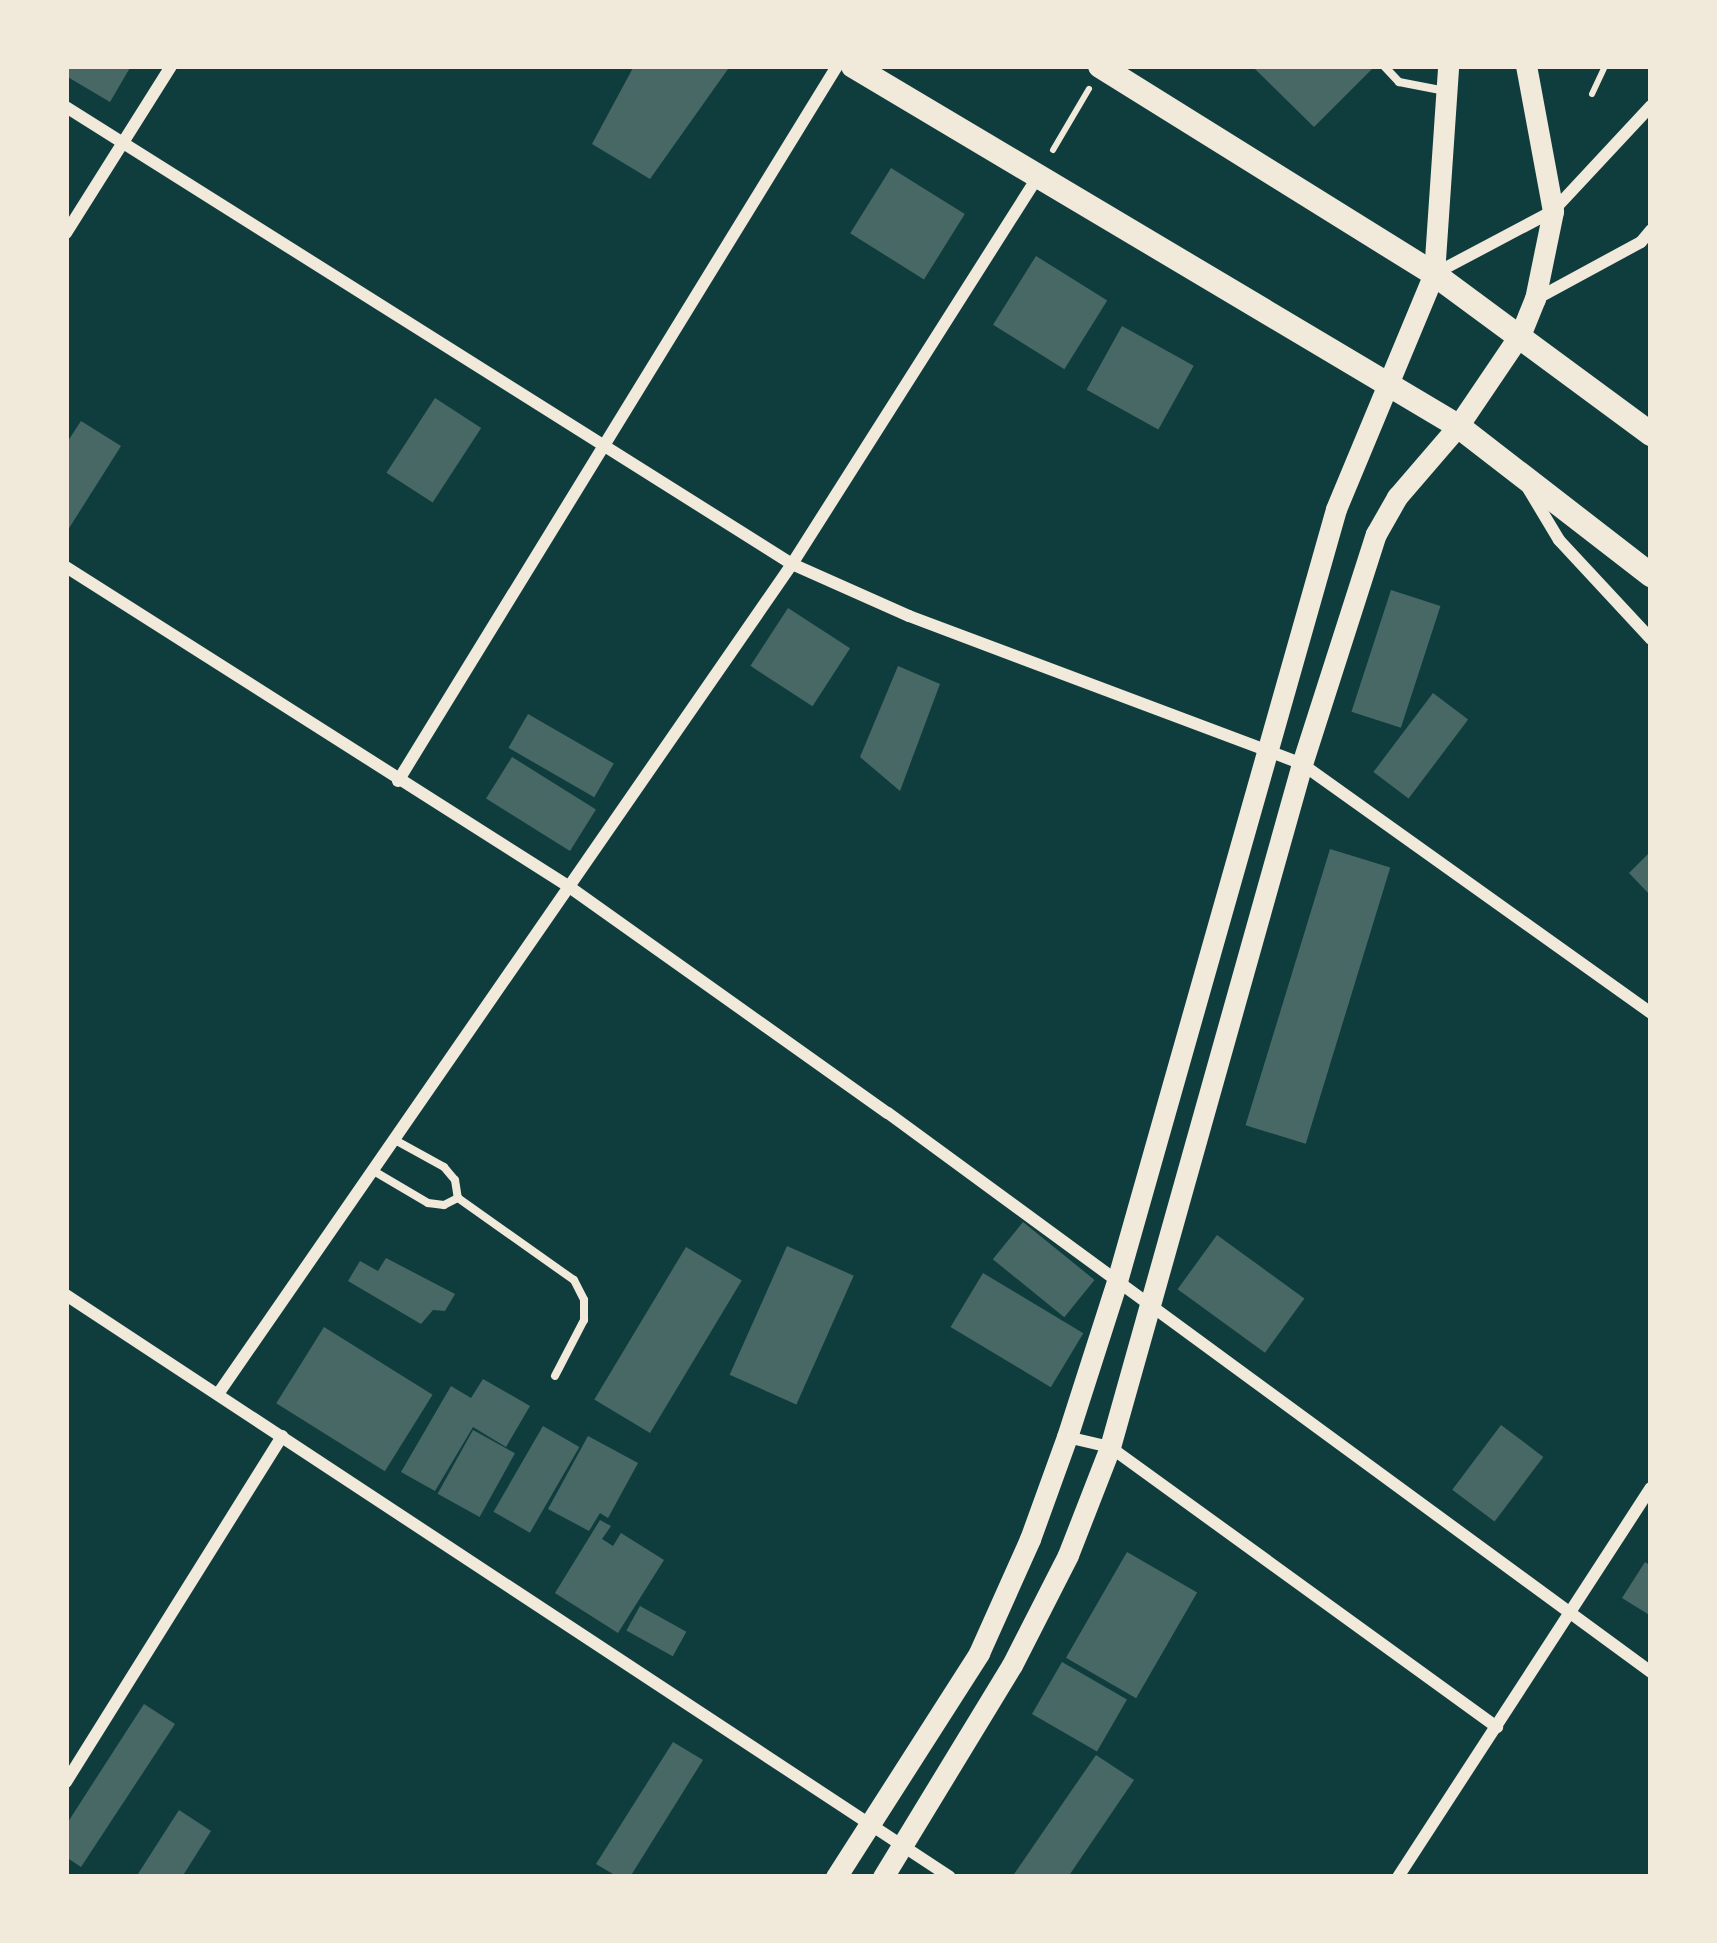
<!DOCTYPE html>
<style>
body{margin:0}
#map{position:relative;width:1717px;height:1943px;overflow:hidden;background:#0f3d3e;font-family:Raleway,sans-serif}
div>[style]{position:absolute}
.building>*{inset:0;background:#486865;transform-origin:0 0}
.path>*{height:6px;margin:-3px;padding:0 3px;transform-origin:3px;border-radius:3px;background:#f1e9da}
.service>*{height:8px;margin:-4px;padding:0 4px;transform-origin:4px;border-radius:4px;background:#f1e9da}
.minor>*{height:12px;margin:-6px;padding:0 6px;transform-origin:6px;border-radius:6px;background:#f1e9da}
.secondary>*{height:21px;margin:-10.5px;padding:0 10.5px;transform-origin:10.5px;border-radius:10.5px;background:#f1e9da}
.primary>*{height:24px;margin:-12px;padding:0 12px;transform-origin:12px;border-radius:12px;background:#f1e9da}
span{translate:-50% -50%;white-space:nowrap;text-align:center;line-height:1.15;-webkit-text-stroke:9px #f1e9da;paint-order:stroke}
.frame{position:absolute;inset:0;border:69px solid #f1e9da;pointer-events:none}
</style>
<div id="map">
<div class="building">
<div style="clip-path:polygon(66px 66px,131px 66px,110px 102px,66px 76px)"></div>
<div style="clip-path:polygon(634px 66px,728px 69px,650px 179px,592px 144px)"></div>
<div style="clip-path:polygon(1252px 66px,1375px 66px,1314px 127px)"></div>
<div style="left:891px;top:168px;width:87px;height:77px;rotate:32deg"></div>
<div style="left:1036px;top:256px;width:84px;height:81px;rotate:32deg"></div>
<div style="left:1122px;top:326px;width:82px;height:73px;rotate:29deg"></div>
<div style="left:435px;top:398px;width:55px;height:89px;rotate:33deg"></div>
<div style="clip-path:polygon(81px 421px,121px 446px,66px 533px,66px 444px)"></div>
<div style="left:1391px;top:590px;width:52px;height:128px;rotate:18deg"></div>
<div style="left:788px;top:608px;width:74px;height:69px;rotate:33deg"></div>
<div style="clip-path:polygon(898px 666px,940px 684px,900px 791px,860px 757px)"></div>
<div style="left:1433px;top:693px;width:44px;height:99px;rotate:37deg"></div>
<div style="left:528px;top:714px;width:99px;height:39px;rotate:30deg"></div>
<div style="left:512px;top:757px;width:99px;height:49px;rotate:32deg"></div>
<div style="left:1330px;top:849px;width:63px;height:289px;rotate:17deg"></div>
<div style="clip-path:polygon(1651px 851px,1651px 896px,1629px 873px)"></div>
<div style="left:1023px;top:1222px;width:92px;height:48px;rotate:39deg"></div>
<div style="left:1217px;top:1235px;width:108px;height:67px;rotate:36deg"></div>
<div style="left:787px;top:1246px;width:73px;height:141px;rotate:24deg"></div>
<div style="left:686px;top:1247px;width:65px;height:178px;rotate:31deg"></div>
<div style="clip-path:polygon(386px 1258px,455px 1294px,445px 1311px,433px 1310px,421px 1324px,348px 1281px,360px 1261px,378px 1271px)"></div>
<div style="left:983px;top:1273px;width:117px;height:63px;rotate:31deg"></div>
<div style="left:324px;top:1327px;width:128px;height:90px;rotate:32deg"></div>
<div style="clip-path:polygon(483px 1379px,530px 1406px,506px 1447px,473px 1427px,435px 1491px,401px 1472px,451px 1386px,471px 1398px)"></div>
<div style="left:1501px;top:1425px;width:53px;height:81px;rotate:37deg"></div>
<div style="left:543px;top:1426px;width:42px;height:99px;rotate:30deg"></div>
<div style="left:473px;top:1430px;width:48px;height:73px;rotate:29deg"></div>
<div style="clip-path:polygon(588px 1436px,638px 1463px,608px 1518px,600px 1513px,589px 1531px,548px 1509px)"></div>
<div style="clip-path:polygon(600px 1520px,611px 1526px,602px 1539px,613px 1546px,621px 1533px,664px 1560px,618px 1633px,555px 1593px)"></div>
<div style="left:1127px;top:1552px;width:81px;height:122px;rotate:30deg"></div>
<div style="clip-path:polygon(1645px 1562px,1651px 1566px,1651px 1616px,1622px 1598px)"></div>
<div style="left:640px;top:1606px;width:53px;height:28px;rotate:29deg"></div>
<div style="left:1062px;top:1662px;width:75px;height:60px;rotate:30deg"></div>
<div style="clip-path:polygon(144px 1704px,175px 1724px,81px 1867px,66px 1857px,66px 1825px)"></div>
<div style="clip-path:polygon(673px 1742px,703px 1760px,630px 1877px,618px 1877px,596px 1864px)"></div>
<div style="clip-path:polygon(1096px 1755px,1134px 1780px,1068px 1877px,1012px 1877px)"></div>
<div style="clip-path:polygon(179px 1810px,211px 1831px,182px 1877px,136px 1877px)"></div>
</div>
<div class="path">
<div style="left:1592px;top:94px;width:31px;rotate:-65deg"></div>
<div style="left:1053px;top:150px;width:71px;rotate:-59.5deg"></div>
</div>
<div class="service">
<div style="left:1384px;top:66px;width:22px;rotate:47deg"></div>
<div style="left:1399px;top:82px;width:42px;rotate:11deg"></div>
<div style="left:395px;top:1140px;width:56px;rotate:28.9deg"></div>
<div style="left:444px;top:1167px;width:17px;rotate:50deg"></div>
<div style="left:455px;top:1180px;width:18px;rotate:81deg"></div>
<div style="left:458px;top:1198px;width:142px;rotate:35.3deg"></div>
<div style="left:574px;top:1280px;width:22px;rotate:63deg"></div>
<div style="left:584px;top:1300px;width:20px;rotate:90deg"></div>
<div style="left:584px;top:1320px;width:63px;rotate:117.4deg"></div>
<div style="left:372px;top:1170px;width:65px;rotate:30.5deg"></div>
<div style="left:428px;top:1203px;width:16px;rotate:7deg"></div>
<div style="left:444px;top:1205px;width:16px;rotate:-27deg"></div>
</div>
<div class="minor">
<div style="left:66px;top:107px;width:858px;rotate:32.19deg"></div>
<div style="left:792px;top:564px;width:128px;rotate:24deg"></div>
<div style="left:909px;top:616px;width:420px;rotate:20.6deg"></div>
<div style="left:1302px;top:764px;width:429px;rotate:35.5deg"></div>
<div style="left:66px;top:233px;width:197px;rotate:-57.8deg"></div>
<div style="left:1434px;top:274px;width:135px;rotate:-27.9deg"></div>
<div style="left:1553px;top:211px;width:144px;rotate:-47deg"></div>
<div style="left:1536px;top:299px;width:119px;rotate:-28.5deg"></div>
<div style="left:1641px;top:242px;width:16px;rotate:-50deg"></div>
<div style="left:1526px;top:485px;width:64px;rotate:59deg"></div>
<div style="left:1559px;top:540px;width:135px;rotate:47.1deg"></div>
<div style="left:66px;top:567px;width:595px;rotate:32.43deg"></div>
<div style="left:568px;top:886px;width:392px;rotate:35.4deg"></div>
<div style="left:888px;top:1113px;width:946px;rotate:36.23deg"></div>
<div style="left:398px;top:781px;width:839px;rotate:-58.45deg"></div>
<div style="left:66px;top:1295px;width:1058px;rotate:33.36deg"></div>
<div style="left:218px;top:1394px;width:1009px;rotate:-55.33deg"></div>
<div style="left:792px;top:564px;width:456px;rotate:-57.6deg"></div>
<div style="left:1067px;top:1437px;width:44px;rotate:13.1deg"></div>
<div style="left:1110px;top:1447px;width:478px;rotate:35.9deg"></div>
<div style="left:66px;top:1782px;width:408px;rotate:-58deg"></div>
<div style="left:1398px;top:1877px;width:464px;rotate:-57deg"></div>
</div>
<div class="secondary">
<div style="left:836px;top:1877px;width:266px;rotate:-57.4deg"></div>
<div style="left:979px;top:1653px;width:125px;rotate:-65.9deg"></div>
<div style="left:1030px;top:1539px;width:109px;rotate:-70.1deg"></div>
<div style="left:1067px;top:1437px;width:164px;rotate:-72.2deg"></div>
<div style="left:1117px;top:1281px;width:802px;rotate:-74.16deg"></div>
<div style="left:1336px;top:509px;width:255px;rotate:-67.4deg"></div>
<div style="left:1434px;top:274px;width:208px;rotate:-86.1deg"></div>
<div style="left:883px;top:1877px;width:248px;rotate:-58.7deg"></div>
<div style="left:1012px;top:1665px;width:123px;rotate:-63deg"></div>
<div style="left:1068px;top:1555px;width:116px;rotate:-68.7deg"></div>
<div style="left:1110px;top:1447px;width:709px;rotate:-74.3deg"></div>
<div style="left:1302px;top:764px;width:242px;rotate:-72.2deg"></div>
<div style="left:1376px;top:534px;width:43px;rotate:-60.4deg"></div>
<div style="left:1397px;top:497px;width:94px;rotate:-49.3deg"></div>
<div style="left:1458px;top:426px;width:112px;rotate:-55.9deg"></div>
<div style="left:1521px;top:333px;width:37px;rotate:-68deg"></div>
<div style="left:1535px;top:299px;width:90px;rotate:-78.4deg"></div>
<div style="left:1553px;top:211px;width:147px;rotate:-100.5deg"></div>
</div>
<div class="primary">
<div style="left:853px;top:66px;width:704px;rotate:30.75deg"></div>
<div style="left:1458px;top:426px;width:244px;rotate:37.7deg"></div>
<div style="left:1100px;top:66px;width:393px;rotate:31.9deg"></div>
<div style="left:1434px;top:274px;width:270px;rotate:36.4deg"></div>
</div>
<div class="frame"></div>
</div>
